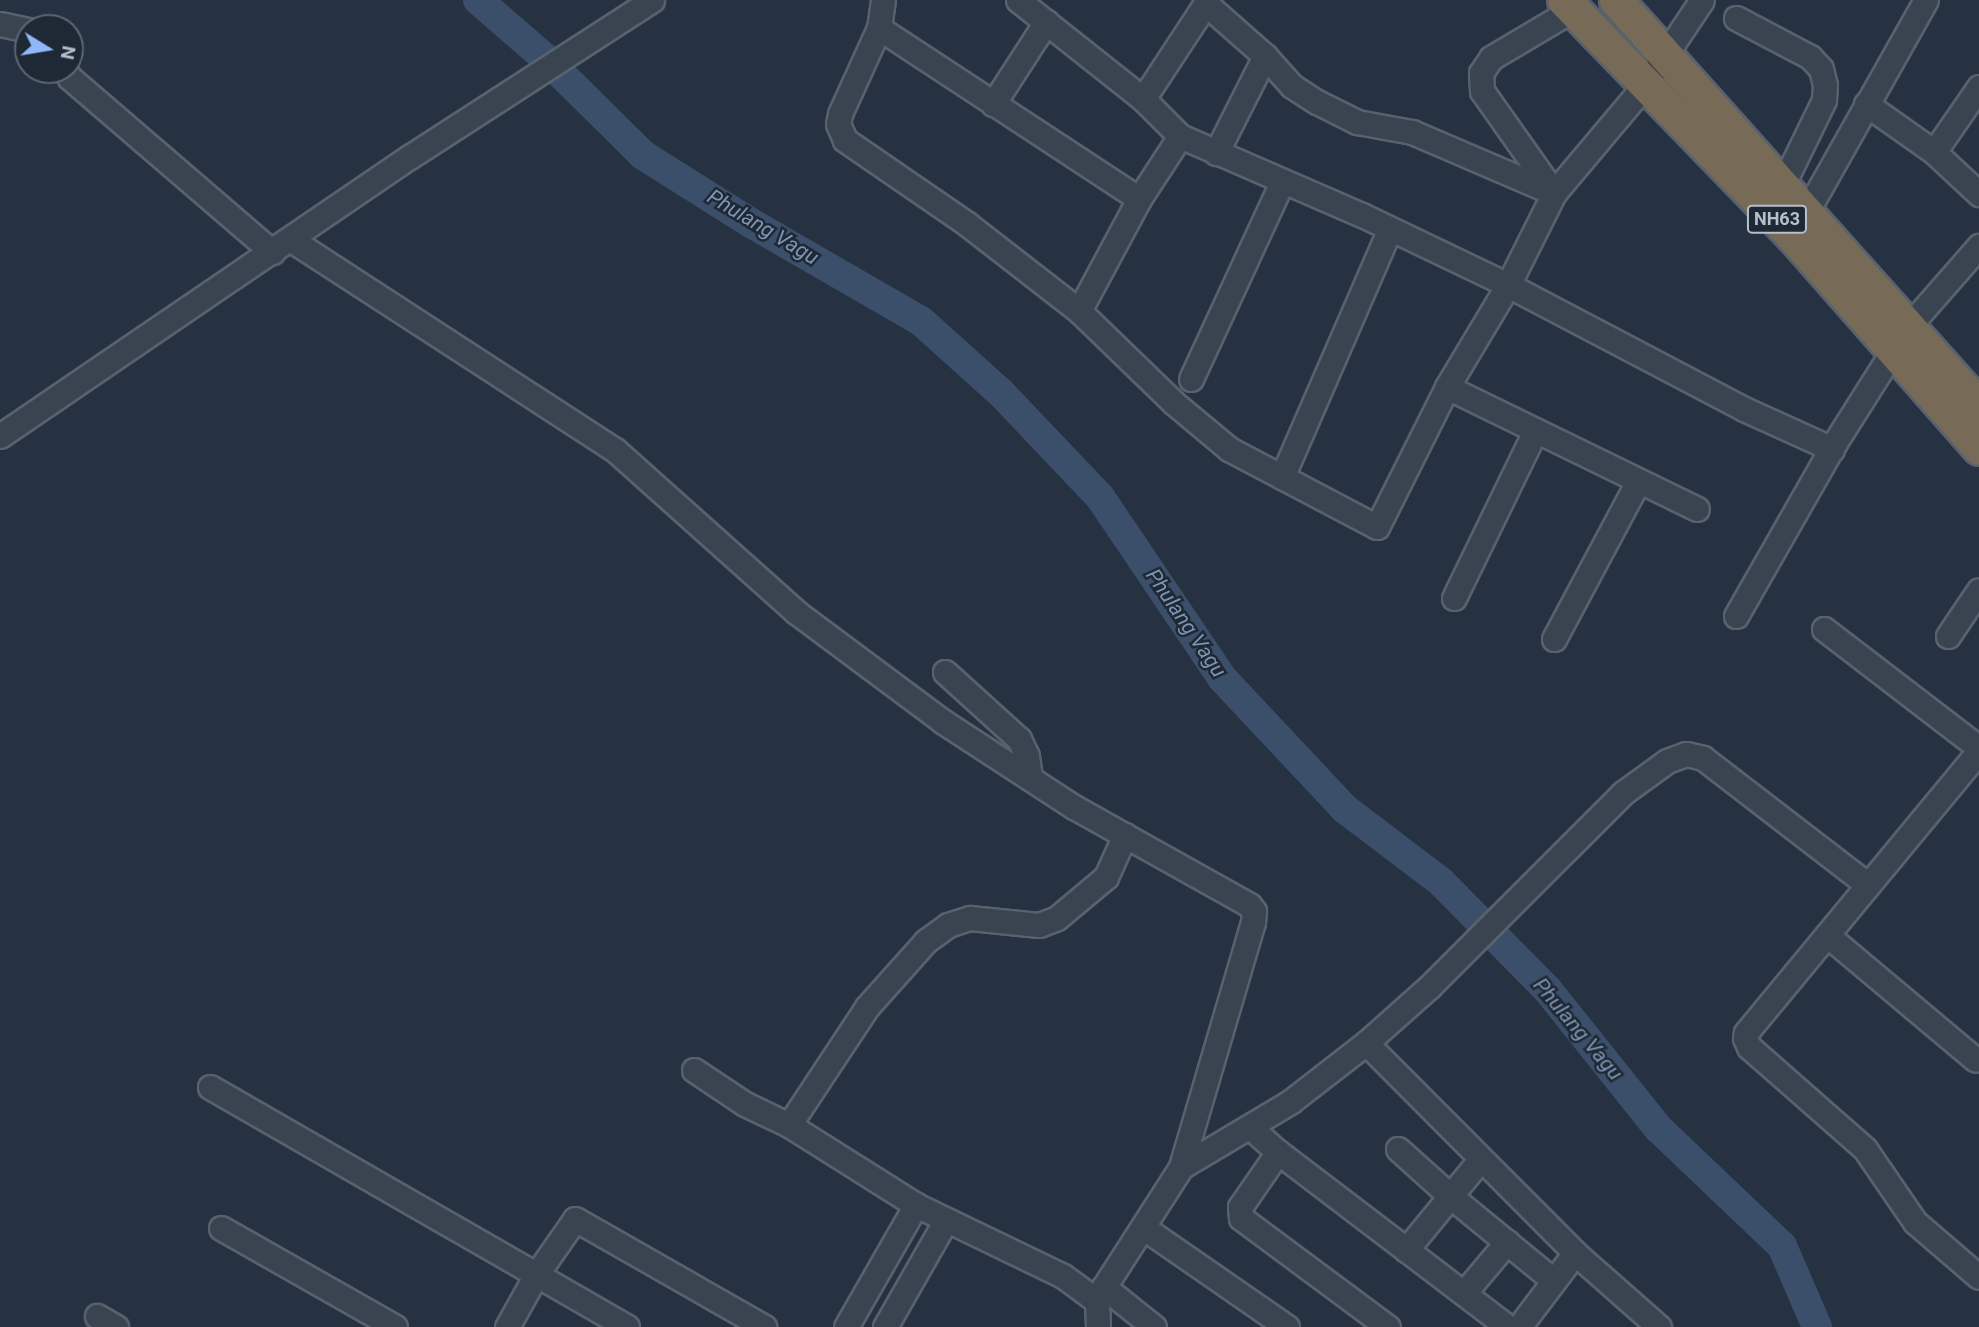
<!DOCTYPE html>
<style>
body{margin:0}
#map{position:relative;width:1979px;height:1327px;overflow:hidden;background:#263241;font-family:Roboto,sans-serif}
div>[style]{position:absolute}
.river>*{height:30px;margin:-15px;padding:0 15px;transform-origin:15px;border-radius:15px;background:#3b4f6a}
.roads{filter:drop-shadow(2px 0 #58626e) drop-shadow(-2px 0 #58626e) drop-shadow(0 2px #58626e) drop-shadow(0 -2px #58626e)}
.minor>*{height:23px;margin:-11.5px;padding:0 11.5px;transform-origin:11.5px;border-radius:11.5px;background:#3a4451}
.highway>*{height:33px;margin:-16.5px;padding:0 16.5px;transform-origin:16.5px;border-radius:16.5px;background:#776a57}
span{translate:-50% -50%;white-space:nowrap;text-align:center;line-height:1.15;-webkit-text-stroke:5px #1f2936;paint-order:stroke}
.shield-label span{padding:2px 5px;background:#1f2936;border:2px solid;border-radius:5px;-webkit-text-stroke-width:0}
.shield-label{font-size:18px;color:#b7bfcb;font-weight:700}
.water-label{font-size:21px;color:#7e95b2;font-style:italic}
.north{position:absolute;left:14px;top:14px;width:70px;height:70px;box-sizing:border-box;background:#1f2936;border:2px solid #5c6572;border-radius:50%;rotate:101deg;font-size:19px;font-weight:700;line-height:28px;text-align:center;color:#b7bfcb}
.north::after{content:'';display:block;margin:auto;width:24px;height:32px;background:#8eb8f9;clip-path:polygon(50% 0,100% 100%,50% 72%,0 100%)}
</style>
<div id="map">
<div class="river">
<div style="left:478px;top:0;width:89px;rotate:40.9deg"></div>
<div style="left:545px;top:58px;width:138px;rotate:44.7deg"></div>
<div style="left:643px;top:155px;width:128px;rotate:32.2deg"></div>
<div style="left:751px;top:223px;width:196px;rotate:30deg"></div>
<div style="left:921px;top:321px;width:108px;rotate:42deg"></div>
<div style="left:1001px;top:393px;width:144px;rotate:46.4deg"></div>
<div style="left:1100px;top:497px;width:218px;rotate:56deg"></div>
<div style="left:1222px;top:678px;width:180px;rotate:46.8deg"></div>
<div style="left:1345px;top:809px;width:121px;rotate:37.2deg"></div>
<div style="left:1441px;top:882px;width:151px;rotate:45.3deg"></div>
<div style="left:1547px;top:989px;width:178px;rotate:51.4deg"></div>
<div style="left:1658px;top:1128px;width:171px;rotate:43.6deg"></div>
<div style="left:1782px;top:1246px;width:88px;rotate:66.6deg"></div>
</div>
<div class="roads">
<div class="minor">
<div style="left:883px;top:0;width:28px;rotate:98deg"></div>
<div style="left:879px;top:28px;width:94px;rotate:114.4deg"></div>
<div style="left:840px;top:114px;width:10px;rotate:101deg"></div>
<div style="left:838px;top:124px;width:17px;rotate:66deg"></div>
<div style="left:845px;top:140px;width:148px;rotate:34.5deg"></div>
<div style="left:967px;top:224px;width:142px;rotate:37.8deg"></div>
<div style="left:1079px;top:311px;width:132px;rotate:44.1deg"></div>
<div style="left:1174px;top:403px;width:72px;rotate:39.9deg"></div>
<div style="left:1229px;top:449px;width:167px;rotate:27.8deg"></div>
<div style="left:1377px;top:527px;width:157px;rotate:-63.4deg"></div>
<div style="left:1447px;top:387px;width:119px;rotate:-59.1deg"></div>
<div style="left:1508px;top:285px;width:267px;rotate:27.7deg"></div>
<div style="left:1744px;top:409px;width:97px;rotate:24.4deg"></div>
<div style="left:1018px;top:0;width:159px;rotate:38.4deg"></div>
<div style="left:1143px;top:99px;width:118px;rotate:-56.7deg"></div>
<div style="left:1206px;top:4px;width:79px;rotate:41.4deg"></div>
<div style="left:1265px;top:56px;width:40px;rotate:48deg"></div>
<div style="left:1292px;top:86px;width:30px;rotate:33deg"></div>
<div style="left:1317px;top:102px;width:45px;rotate:26.6deg"></div>
<div style="left:1357px;top:122px;width:56px;rotate:10.3deg"></div>
<div style="left:1412px;top:132px;width:155px;rotate:23.2deg"></div>
<div style="left:1736px;top:18px;width:84px;rotate:27.8deg"></div>
<div style="left:1810px;top:57px;width:16px;rotate:47deg"></div>
<div style="left:1821px;top:69px;width:16px;rotate:76deg"></div>
<div style="left:1825px;top:85px;width:15px;rotate:94deg"></div>
<div style="left:1824px;top:100px;width:93px;rotate:116deg"></div>
<div style="left:0;top:24px;width:29px;rotate:12deg"></div>
<div style="left:879px;top:28px;width:311px;rotate:33.3deg"></div>
<div style="left:65px;top:70px;width:9px;rotate:58deg"></div>
<div style="left:70px;top:78px;width:267px;rotate:40.7deg"></div>
<div style="left:1979px;top:87px;width:79px;rotate:124.7deg"></div>
<div style="left:1934px;top:152px;width:62px;rotate:43deg"></div>
<div style="left:1143px;top:99px;width:52px;rotate:45deg"></div>
<div style="left:1180px;top:136px;width:198px;rotate:23.5deg"></div>
<div style="left:1362px;top:215px;width:162px;rotate:25.6deg"></div>
<div style="left:1508px;top:285px;width:103px;rotate:-63.4deg"></div>
<div style="left:1554px;top:193px;width:141px;rotate:-49.9deg"></div>
<div style="left:1645px;top:85px;width:102px;rotate:-56.2deg"></div>
<div style="left:993px;top:104px;width:98px;rotate:-57.1deg"></div>
<div style="left:1866px;top:104px;width:83px;rotate:35.2deg"></div>
<div style="left:1216px;top:153px;width:109px;rotate:-63.2deg"></div>
<div style="left:1554px;top:193px;width:125px;rotate:-125.2deg"></div>
<div style="left:1482px;top:91px;width:18px;rotate:-93deg"></div>
<div style="left:1481px;top:73px;width:18px;rotate:-56deg"></div>
<div style="left:1491px;top:58px;width:94px;rotate:-30.7deg"></div>
<div style="left:1807px;top:211px;width:242px;rotate:-60.6deg"></div>
<div style="left:290px;top:239px;width:387px;rotate:33deg"></div>
<div style="left:615px;top:450px;width:243px;rotate:41.8deg"></div>
<div style="left:796px;top:612px;width:182px;rotate:36.7deg"></div>
<div style="left:942px;top:721px;width:158px;rotate:33.1deg"></div>
<div style="left:1074px;top:807px;width:201px;rotate:29.2deg"></div>
<div style="left:1249px;top:905px;width:8px;rotate:50deg"></div>
<div style="left:1254px;top:911px;width:11px;rotate:95deg"></div>
<div style="left:1253px;top:922px;width:255px;rotate:106.4deg"></div>
<div style="left:1079px;top:311px;width:127px;rotate:-61.8deg"></div>
<div style="left:1139px;top:199px;width:75px;rotate:-56.9deg"></div>
<div style="left:1191px;top:379px;width:217px;rotate:-65.2deg"></div>
<div style="left:1447px;top:387px;width:278px;rotate:26deg"></div>
<div style="left:0;top:436px;width:497px;rotate:-34.3deg"></div>
<div style="left:411px;top:156px;width:287px;rotate:-32.9deg"></div>
<div style="left:1282px;top:477px;width:270px;rotate:-66.5deg"></div>
<div style="left:1454px;top:598px;width:186px;rotate:-64.1deg"></div>
<div style="left:1736px;top:616px;width:202px;rotate:-60.3deg"></div>
<div style="left:1836px;top:441px;width:135px;rotate:-57.7deg"></div>
<div style="left:1908px;top:327px;width:108px;rotate:-48.8deg"></div>
<div style="left:1824px;top:629px;width:195px;rotate:37.5deg"></div>
<div style="left:1948px;top:636px;width:55px;rotate:-56deg"></div>
<div style="left:1554px;top:639px;width:178px;rotate:-61.9deg"></div>
<div style="left:945px;top:672px;width:100px;rotate:42.2deg"></div>
<div style="left:1019px;top:739px;width:19px;rotate:65deg"></div>
<div style="left:1027px;top:756px;width:22px;rotate:82deg"></div>
<div style="left:1979px;top:751px;width:366px;rotate:129.6deg"></div>
<div style="left:1746px;top:1033px;width:5px;rotate:101deg"></div>
<div style="left:1745px;top:1038px;width:10px;rotate:66deg"></div>
<div style="left:1749px;top:1047px;width:154px;rotate:41.3deg"></div>
<div style="left:1865px;top:1149px;width:88px;rotate:55.6deg"></div>
<div style="left:1915px;top:1222px;width:84px;rotate:40.7deg"></div>
<div style="left:1827px;top:935px;width:194px;rotate:40deg"></div>
<div style="left:1366px;top:1043px;width:296px;rotate:45.1deg"></div>
<div style="left:1575px;top:1253px;width:112px;rotate:41.4deg"></div>
<div style="left:694px;top:1070px;width:61px;rotate:33.7deg"></div>
<div style="left:745px;top:1104px;width:49px;rotate:25.5deg"></div>
<div style="left:789px;top:1125px;width:150px;rotate:32.2deg"></div>
<div style="left:210px;top:1087px;width:481px;rotate:29.9deg"></div>
<div style="left:789px;top:1125px;width:141px;rotate:-56.5deg"></div>
<div style="left:867px;top:1007px;width:89px;rotate:-48.2deg"></div>
<div style="left:926px;top:941px;width:27px;rotate:-36deg"></div>
<div style="left:948px;top:925px;width:23px;rotate:-18deg"></div>
<div style="left:970px;top:918px;width:69px;rotate:5.8deg"></div>
<div style="left:1039px;top:925px;width:19px;rotate:-21deg"></div>
<div style="left:1057px;top:918px;width:64px;rotate:-39.9deg"></div>
<div style="left:1106px;top:877px;width:46px;rotate:-65.7deg"></div>
<div style="left:1250px;top:1127px;width:38px;rotate:42deg"></div>
<div style="left:1278px;top:1152px;width:289px;rotate:37.3deg"></div>
<div style="left:1398px;top:1149px;width:69px;rotate:42deg"></div>
<div style="left:1449px;top:1195px;width:134px;rotate:39.3deg"></div>
<div style="left:1278px;top:1152px;width:67px;rotate:124.6deg"></div>
<div style="left:1240px;top:1207px;width:11px;rotate:85deg"></div>
<div style="left:1241px;top:1218px;width:183px;rotate:36.6deg"></div>
<div style="left:221px;top:1228px;width:200px;rotate:29.6deg"></div>
<div style="left:1144px;top:1228px;width:174px;rotate:34.7deg"></div>
<div style="left:1406px;top:1250px;width:117px;rotate:-50.6deg"></div>
<div style="left:1104px;top:1287px;width:64px;rotate:38.7deg"></div>
<div style="left:1464px;top:1293px;width:67px;rotate:-49.9deg"></div>
<div style="left:97px;top:1316px;width:22px;rotate:30deg"></div>
<div style="left:507px;top:1327px;width:60px;rotate:-60.9deg"></div>
<div style="left:536px;top:1275px;width:68px;rotate:-55.1deg"></div>
<div style="left:575px;top:1219px;width:218px;rotate:29.7deg"></div>
<div style="left:846px;top:1327px;width:141px;rotate:-60.2deg"></div>
<div style="left:916px;top:1205px;width:163px;rotate:25.8deg"></div>
<div style="left:1063px;top:1276px;width:42px;rotate:36.3deg"></div>
<div style="left:885px;top:1327px;width:123px;rotate:-60.3deg"></div>
<div style="left:1098px;top:1327px;width:26px;rotate:-92deg"></div>
<div style="left:1097px;top:1301px;width:16px;rotate:-63deg"></div>
<div style="left:1104px;top:1287px;width:143px;rotate:-57.3deg"></div>
<div style="left:1181px;top:1167px;width:127px;rotate:-30.8deg"></div>
<div style="left:1290px;top:1102px;width:96px;rotate:-37.8deg"></div>
<div style="left:1366px;top:1043px;width:86px;rotate:-41.7deg"></div>
<div style="left:1430px;top:986px;width:273px;rotate:-45deg"></div>
<div style="left:1623px;top:793px;width:54px;rotate:-36deg"></div>
<div style="left:1667px;top:761px;width:20px;rotate:-20deg"></div>
<div style="left:1686px;top:754px;width:17px;rotate:13deg"></div>
<div style="left:1703px;top:758px;width:208px;rotate:37.6deg"></div>
<div style="left:1519px;top:1327px;width:93px;rotate:-52.9deg"></div>
</div>
<div class="highway">
<div style="left:1564px;top:0;width:329px;rotate:45.9deg"></div>
<div style="left:1793px;top:236px;width:282px;rotate:48.7deg"></div>
<div style="left:1616px;top:0;width:545px;rotate:48.2deg"></div>
</div>
</div>
<div class="shield-label">
<span style="left:1777px;top:219px">NH63</span>
</div>
<div class="water-label">
<span style="left:763px;top:227px;rotate:31deg">Phulang Vagu</span>
<span style="left:1186px;top:623px;rotate:56deg">Phulang Vagu</span>
<span style="left:1578px;top:1029px;rotate:50deg">Phulang Vagu</span>
</div>
<div class="north">N</div>
</div>
